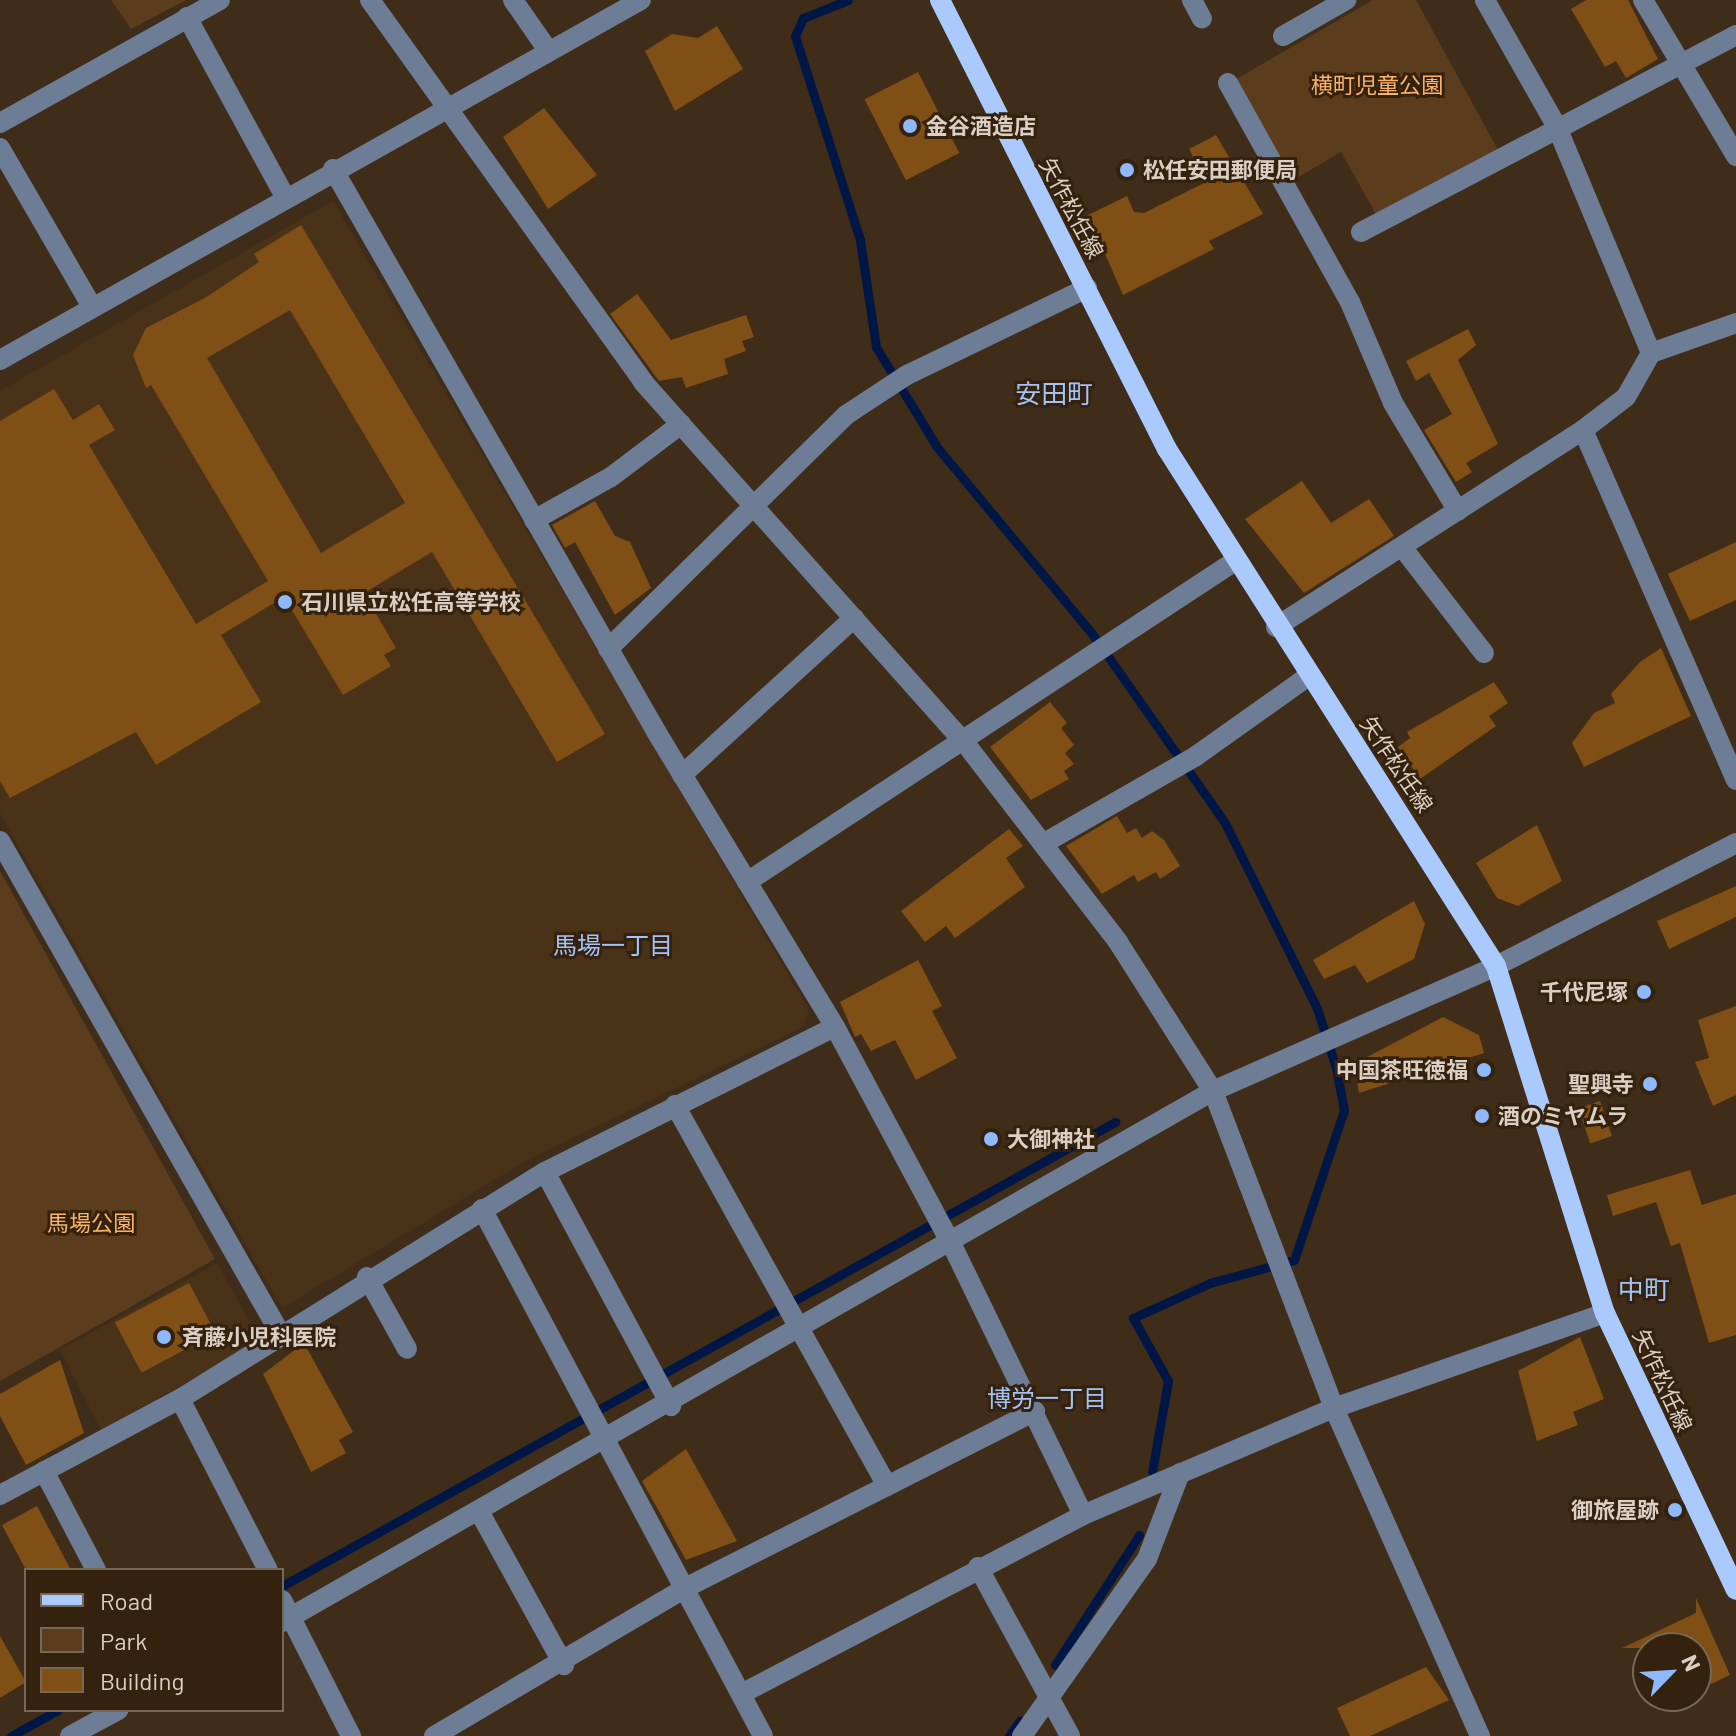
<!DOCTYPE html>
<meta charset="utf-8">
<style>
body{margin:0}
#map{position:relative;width:1736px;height:1736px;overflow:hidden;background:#3f2c19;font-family:Barlow,"Noto Sans JP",sans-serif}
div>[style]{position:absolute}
.built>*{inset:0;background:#4a3219}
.green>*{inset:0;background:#5b3d1e}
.stream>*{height:9px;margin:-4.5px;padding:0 4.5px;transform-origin:4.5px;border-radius:4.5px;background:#001746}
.building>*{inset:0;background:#7f4f15;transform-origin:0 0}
.minor>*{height:20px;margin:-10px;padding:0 10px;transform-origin:10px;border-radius:10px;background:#6e7d96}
.major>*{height:20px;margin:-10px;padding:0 10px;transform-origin:10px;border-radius:10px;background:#aacafe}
.dots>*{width:22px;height:22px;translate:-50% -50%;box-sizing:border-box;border:4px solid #34220f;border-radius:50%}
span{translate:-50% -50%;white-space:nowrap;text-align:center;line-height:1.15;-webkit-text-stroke:6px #34220f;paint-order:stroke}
.park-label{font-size:22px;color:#fcb368}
.poi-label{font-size:22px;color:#dbcfc3;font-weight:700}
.left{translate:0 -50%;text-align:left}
.right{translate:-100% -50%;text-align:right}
.street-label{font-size:22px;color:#dbcfc3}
.neighbourhood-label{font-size:24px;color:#a3c3f6}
.quarter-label{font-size:26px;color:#a3c3f6}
.legend{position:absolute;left:24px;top:1568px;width:260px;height:144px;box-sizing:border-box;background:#34220f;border:2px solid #776757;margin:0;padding:10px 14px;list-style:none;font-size:24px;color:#dbcfc3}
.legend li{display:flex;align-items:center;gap:16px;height:40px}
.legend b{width:40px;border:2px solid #776757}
.north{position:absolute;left:1632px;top:1632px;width:80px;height:80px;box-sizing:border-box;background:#34220f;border:2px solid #776757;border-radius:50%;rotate:65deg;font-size:22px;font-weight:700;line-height:32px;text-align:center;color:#dbcfc3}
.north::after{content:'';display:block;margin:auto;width:28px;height:36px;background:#8eb9fc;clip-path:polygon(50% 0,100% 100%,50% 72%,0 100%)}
</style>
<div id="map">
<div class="built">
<div style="clip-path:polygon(333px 201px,809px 1010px,803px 1027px,529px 1159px,282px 1308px,0 814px,0 391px)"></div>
<div style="clip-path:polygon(217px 1263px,251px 1324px,239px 1353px,101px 1430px,60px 1350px)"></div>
</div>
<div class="green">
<div style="clip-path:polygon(111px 0,186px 0,131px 29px)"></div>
<div style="clip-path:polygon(1373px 0,1416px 0,1498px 150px,1376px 214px,1341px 152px,1292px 181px,1233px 81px)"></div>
<div style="clip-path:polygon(0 871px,215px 1259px,0 1381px)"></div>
</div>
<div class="stream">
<div style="left:848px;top:0;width:48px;rotate:158.2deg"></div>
<div style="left:803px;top:18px;width:20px;rotate:114deg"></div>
<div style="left:795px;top:36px;width:214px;rotate:72.3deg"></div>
<div style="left:860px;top:240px;width:108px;rotate:81.5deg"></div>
<div style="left:876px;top:347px;width:117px;rotate:58.6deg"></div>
<div style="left:937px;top:447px;width:244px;rotate:50.3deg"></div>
<div style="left:1093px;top:635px;width:230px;rotate:54.9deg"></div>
<div style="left:1225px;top:823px;width:207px;rotate:63.6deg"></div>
<div style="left:1317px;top:1008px;width:63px;rotate:72.4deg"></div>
<div style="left:1336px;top:1068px;width:43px;rotate:79.2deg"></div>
<div style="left:1344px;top:1110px;width:158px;rotate:108.4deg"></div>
<div style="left:1294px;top:1260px;width:87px;rotate:164.7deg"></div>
<div style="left:1210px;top:1283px;width:85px;rotate:155.6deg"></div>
<div style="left:1133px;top:1318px;width:72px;rotate:60.9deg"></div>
<div style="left:1168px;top:1381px;width:92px;rotate:100deg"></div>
<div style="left:282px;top:1586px;width:954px;rotate:-29.12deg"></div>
<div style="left:1055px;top:1665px;width:155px;rotate:-57.1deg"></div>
<div style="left:11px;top:1736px;width:54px;rotate:-29deg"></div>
<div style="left:1009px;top:1736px;width:19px;rotate:-55deg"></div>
</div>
<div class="building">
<div style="clip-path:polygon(1586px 0,1628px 0,1658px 59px,1626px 78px,1616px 61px,1605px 67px,1571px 9px)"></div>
<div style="clip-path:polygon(717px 26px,743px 69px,675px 111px,645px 51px,672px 34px,698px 38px)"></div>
<div style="left:918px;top:72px;width:91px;height:60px;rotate:63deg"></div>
<div style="clip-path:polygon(544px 108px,597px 175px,548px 209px,503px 137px)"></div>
<div style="clip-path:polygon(1216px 135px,1263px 214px,1209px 241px,1214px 249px,1123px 295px,1088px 215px,1127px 196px,1134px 212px,1144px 213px,1206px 182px,1189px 149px)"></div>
<div style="clip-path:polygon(evenodd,301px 225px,605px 734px,557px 762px,432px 552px,364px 593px,396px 648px,384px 655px,391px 666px,343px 695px,284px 597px,221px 635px,261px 702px,156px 765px,136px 732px,10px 798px,0 781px,0 421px,54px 389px,73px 420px,99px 404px,115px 430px,89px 445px,196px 624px,268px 581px,151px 385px,146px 388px,133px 355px,146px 328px,205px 298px,259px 262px,254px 254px,301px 225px,290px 310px,405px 503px,321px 553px,207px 358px,290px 310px)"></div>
<div style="clip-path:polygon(637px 294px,671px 340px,746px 315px,754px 337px,742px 341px,746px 351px,724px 359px,728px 374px,686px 388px,682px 377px,659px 381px,610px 314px)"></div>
<div style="clip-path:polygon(1468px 329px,1476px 345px,1458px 360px,1498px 444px,1466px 463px,1472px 472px,1456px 482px,1424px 430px,1452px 414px,1429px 373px,1416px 381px,1406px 361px)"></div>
<div style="clip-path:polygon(1302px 481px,1331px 523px,1369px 499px,1394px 536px,1304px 593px,1245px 519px)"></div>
<div style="clip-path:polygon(595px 501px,615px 536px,630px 542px,651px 588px,615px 615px,575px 542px,565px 548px,552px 525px)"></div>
<div style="clip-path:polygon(1736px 542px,1736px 600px,1690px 621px,1668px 574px)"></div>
<div style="clip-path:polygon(1661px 648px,1691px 716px,1584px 767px,1572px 743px,1594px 713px,1615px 703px,1611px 694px,1640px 662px)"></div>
<div style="clip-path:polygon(1494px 682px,1508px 703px,1489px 716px,1496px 726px,1420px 779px,1398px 747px,1410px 738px,1407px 732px)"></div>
<div style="clip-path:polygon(1050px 702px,1067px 723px,1061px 728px,1074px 745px,1065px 753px,1074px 764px,1064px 771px,1069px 779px,1031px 800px,990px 747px)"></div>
<div style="clip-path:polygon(1117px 816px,1127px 833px,1136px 828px,1142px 838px,1152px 831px,1164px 840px,1180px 866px,1160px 879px,1156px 872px,1138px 882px,1134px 875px,1102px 894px,1066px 846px)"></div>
<div style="clip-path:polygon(1537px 825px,1562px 881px,1518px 906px,1497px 898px,1476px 863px)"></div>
<div style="clip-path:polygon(1009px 829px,1023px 846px,1006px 858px,1025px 887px,955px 938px,946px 926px,925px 942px,901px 911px)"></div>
<div style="clip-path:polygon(1736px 886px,1736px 917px,1669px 949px,1657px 921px)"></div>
<div style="clip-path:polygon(1414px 901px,1425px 924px,1414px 959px,1367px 983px,1355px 965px,1324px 979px,1313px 960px)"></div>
<div style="clip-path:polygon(918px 960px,942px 1006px,932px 1011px,957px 1058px,916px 1080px,895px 1040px,871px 1051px,861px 1034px,855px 1037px,840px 1002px)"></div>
<div style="clip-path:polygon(1736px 1006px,1736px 1095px,1713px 1106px,1695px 1062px,1709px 1058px,1698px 1020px)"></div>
<div style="clip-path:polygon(1443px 1017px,1479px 1035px,1484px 1053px,1359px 1093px,1354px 1064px)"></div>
<div style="left:1600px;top:1101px;width:37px;height:23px;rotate:71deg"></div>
<div style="clip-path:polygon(1690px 1170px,1702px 1205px,1736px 1194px,1736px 1335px,1709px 1343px,1680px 1243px,1671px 1246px,1656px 1202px,1613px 1216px,1607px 1195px)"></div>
<div style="left:189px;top:1283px;width:57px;height:84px;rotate:62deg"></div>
<div style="clip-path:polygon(1580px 1337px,1604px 1399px,1573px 1412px,1578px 1425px,1537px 1441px,1518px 1371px)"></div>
<div style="clip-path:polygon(304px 1343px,353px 1432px,339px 1440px,346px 1453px,311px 1472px,263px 1374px)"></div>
<div style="clip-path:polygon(60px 1360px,84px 1433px,26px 1465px,0 1416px,0 1394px)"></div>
<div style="clip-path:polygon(686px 1449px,737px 1541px,686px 1560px,642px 1481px)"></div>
<div style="clip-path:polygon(37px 1506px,71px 1570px,26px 1570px,2px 1525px)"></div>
<div style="clip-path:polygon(1696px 1598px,1730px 1675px,1696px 1691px,1696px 1648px,1622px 1648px,1696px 1613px)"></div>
<div style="clip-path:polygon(0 1636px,26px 1682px,0 1698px)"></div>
<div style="clip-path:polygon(1426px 1667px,1449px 1700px,1370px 1736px,1350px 1736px,1337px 1708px)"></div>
</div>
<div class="minor">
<div style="left:370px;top:0;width:470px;rotate:54.4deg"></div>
<div style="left:643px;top:382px;width:484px;rotate:48.3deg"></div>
<div style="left:965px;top:743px;width:251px;rotate:52.4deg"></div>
<div style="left:1118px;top:942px;width:177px;rotate:57.5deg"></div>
<div style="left:1213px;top:1091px;width:339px;rotate:69.1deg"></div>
<div style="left:1334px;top:1408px;width:359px;rotate:66deg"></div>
<div style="left:513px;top:0;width:60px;rotate:55.2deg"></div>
<div style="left:1192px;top:0;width:21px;rotate:62deg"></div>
<div style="left:1643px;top:0;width:182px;rotate:59.2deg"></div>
<div style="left:187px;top:17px;width:205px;rotate:61.4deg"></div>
<div style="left:1283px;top:36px;width:73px;rotate:-29.7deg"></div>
<div style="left:1228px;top:83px;width:251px;rotate:60.9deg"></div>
<div style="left:1350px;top:302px;width:110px;rotate:66.9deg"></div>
<div style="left:1393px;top:403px;width:126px;rotate:59deg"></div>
<div style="left:0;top:123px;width:252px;rotate:-29.2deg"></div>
<div style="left:0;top:148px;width:184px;rotate:59.9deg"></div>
<div style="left:333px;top:169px;width:650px;rotate:60.12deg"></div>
<div style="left:657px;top:733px;width:344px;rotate:58.8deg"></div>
<div style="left:835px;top:1027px;width:247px;rotate:61.8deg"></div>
<div style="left:952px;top:1245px;width:300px;rotate:64.1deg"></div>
<div style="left:1361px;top:232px;width:424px;rotate:-27.7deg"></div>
<div style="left:1651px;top:353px;width:90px;rotate:-19.4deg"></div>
<div style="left:0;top:360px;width:735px;rotate:-29.32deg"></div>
<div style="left:1583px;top:430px;width:382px;rotate:66.4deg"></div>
<div style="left:534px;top:520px;width:88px;rotate:-29.2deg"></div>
<div style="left:611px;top:477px;width:88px;rotate:-37.1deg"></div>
<div style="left:1402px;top:547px;width:134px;rotate:52.3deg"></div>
<div style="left:1276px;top:627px;width:365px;rotate:-32.7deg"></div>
<div style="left:1583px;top:430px;width:54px;rotate:-37.5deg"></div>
<div style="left:1626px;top:397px;width:51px;rotate:-60.4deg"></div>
<div style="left:1651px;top:353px;width:245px;rotate:-112.6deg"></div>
<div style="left:1557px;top:127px;width:146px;rotate:-119.6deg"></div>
<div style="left:608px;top:649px;width:334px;rotate:-44.5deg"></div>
<div style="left:846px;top:415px;width:73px;rotate:-33.3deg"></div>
<div style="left:907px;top:375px;width:200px;rotate:-25.8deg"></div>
<div style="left:682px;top:775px;width:233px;rotate:-42.4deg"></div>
<div style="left:0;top:841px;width:566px;rotate:60.36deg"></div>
<div style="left:1046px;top:842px;width:173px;rotate:-29.8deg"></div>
<div style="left:1196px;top:756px;width:136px;rotate:-35.4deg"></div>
<div style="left:747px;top:882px;width:584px;rotate:-33.34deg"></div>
<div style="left:675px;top:1105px;width:436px;rotate:60.9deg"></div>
<div style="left:545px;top:1172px;width:266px;rotate:61.7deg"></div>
<div style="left:482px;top:1209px;width:597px;rotate:61.93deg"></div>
<div style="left:367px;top:1277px;width:82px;rotate:60.9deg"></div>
<div style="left:180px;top:1399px;width:192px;rotate:62.8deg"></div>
<div style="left:44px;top:1471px;width:112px;rotate:62.3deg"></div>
<div style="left:0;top:1495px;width:204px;rotate:-28.1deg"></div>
<div style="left:180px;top:1399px;width:430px;rotate:-31.9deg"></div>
<div style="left:545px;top:1172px;width:324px;rotate:-26.6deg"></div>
<div style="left:480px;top:1513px;width:174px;rotate:61.1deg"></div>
<div style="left:978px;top:1567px;width:192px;rotate:61.4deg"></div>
<div style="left:282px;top:1600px;width:153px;rotate:63.1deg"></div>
<div style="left:282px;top:1622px;width:1072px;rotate:-29.7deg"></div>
<div style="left:1213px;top:1091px;width:309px;rotate:-23.8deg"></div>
<div style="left:1496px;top:966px;width:270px;rotate:-27.1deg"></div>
<div style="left:743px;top:1693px;width:384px;rotate:-27.6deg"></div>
<div style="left:1083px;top:1515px;width:273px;rotate:-23.1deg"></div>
<div style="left:1334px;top:1408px;width:287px;rotate:-19.3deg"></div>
<div style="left:70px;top:1736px;width:55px;rotate:-28.4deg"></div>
<div style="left:434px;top:1736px;width:294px;rotate:-30.5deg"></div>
<div style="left:687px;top:1587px;width:390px;rotate:-26.8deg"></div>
<div style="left:1022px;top:1736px;width:217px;rotate:-54.8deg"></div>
<div style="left:1147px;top:1559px;width:92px;rotate:-69deg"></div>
</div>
<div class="major">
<div style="left:940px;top:0;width:503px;rotate:63.18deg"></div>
<div style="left:1167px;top:449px;width:613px;rotate:57.53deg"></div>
<div style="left:1496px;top:966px;width:364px;rotate:72.6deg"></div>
<div style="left:1605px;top:1313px;width:306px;rotate:64.7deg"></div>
</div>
<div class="dots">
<div style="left:910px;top:126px;background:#8eb9fc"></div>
<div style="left:1127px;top:170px;background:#8eb9fc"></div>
<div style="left:285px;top:602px;background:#8eb9fc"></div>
<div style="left:1644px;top:992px;background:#8eb9fc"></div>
<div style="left:1484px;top:1070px;background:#8eb9fc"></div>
<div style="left:1650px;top:1084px;background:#8eb9fc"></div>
<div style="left:1482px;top:1116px;background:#8eb9fc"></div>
<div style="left:991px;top:1139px;background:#8eb9fc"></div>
<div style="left:164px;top:1337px;background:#8eb9fc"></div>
<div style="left:1675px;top:1510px;background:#8eb9fc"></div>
</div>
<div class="park-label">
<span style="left:1377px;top:85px">横町児童公園</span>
<span style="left:91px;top:1223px">馬場公園</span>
</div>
<div class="poi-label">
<span class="left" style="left:926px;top:126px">金谷酒造店</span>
<span class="left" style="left:1143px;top:170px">松任安田郵便局</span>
<span class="left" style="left:301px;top:602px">石川県立松任高等学校</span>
<span class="right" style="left:1628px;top:992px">千代尼塚</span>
<span class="right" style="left:1468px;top:1070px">中国茶旺徳福</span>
<span class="right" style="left:1634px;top:1084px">聖興寺</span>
<span class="left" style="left:1498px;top:1116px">酒のミヤムラ</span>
<span class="left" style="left:1007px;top:1139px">大御神社</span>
<span class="left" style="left:182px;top:1337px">斉藤小児科医院</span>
<span class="right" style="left:1659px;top:1510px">御旅屋跡</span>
</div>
<div class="street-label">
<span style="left:1072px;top:208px;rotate:62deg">矢作松任線</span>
<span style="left:1397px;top:764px;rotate:56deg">矢作松任線</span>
<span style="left:1663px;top:1380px;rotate:65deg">矢作松任線</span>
</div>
<div class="neighbourhood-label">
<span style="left:613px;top:945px">馬場一丁目</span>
<span style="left:1047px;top:1398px">博労一丁目</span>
</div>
<div class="quarter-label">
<span style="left:1054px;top:393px">安田町</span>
<span style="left:1644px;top:1289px">中町</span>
</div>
<ul class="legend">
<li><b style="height:10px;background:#aacafe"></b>Road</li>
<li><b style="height:22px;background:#5b3d1e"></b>Park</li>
<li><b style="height:22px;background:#7f4f15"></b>Building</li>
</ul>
<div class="north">N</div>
</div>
